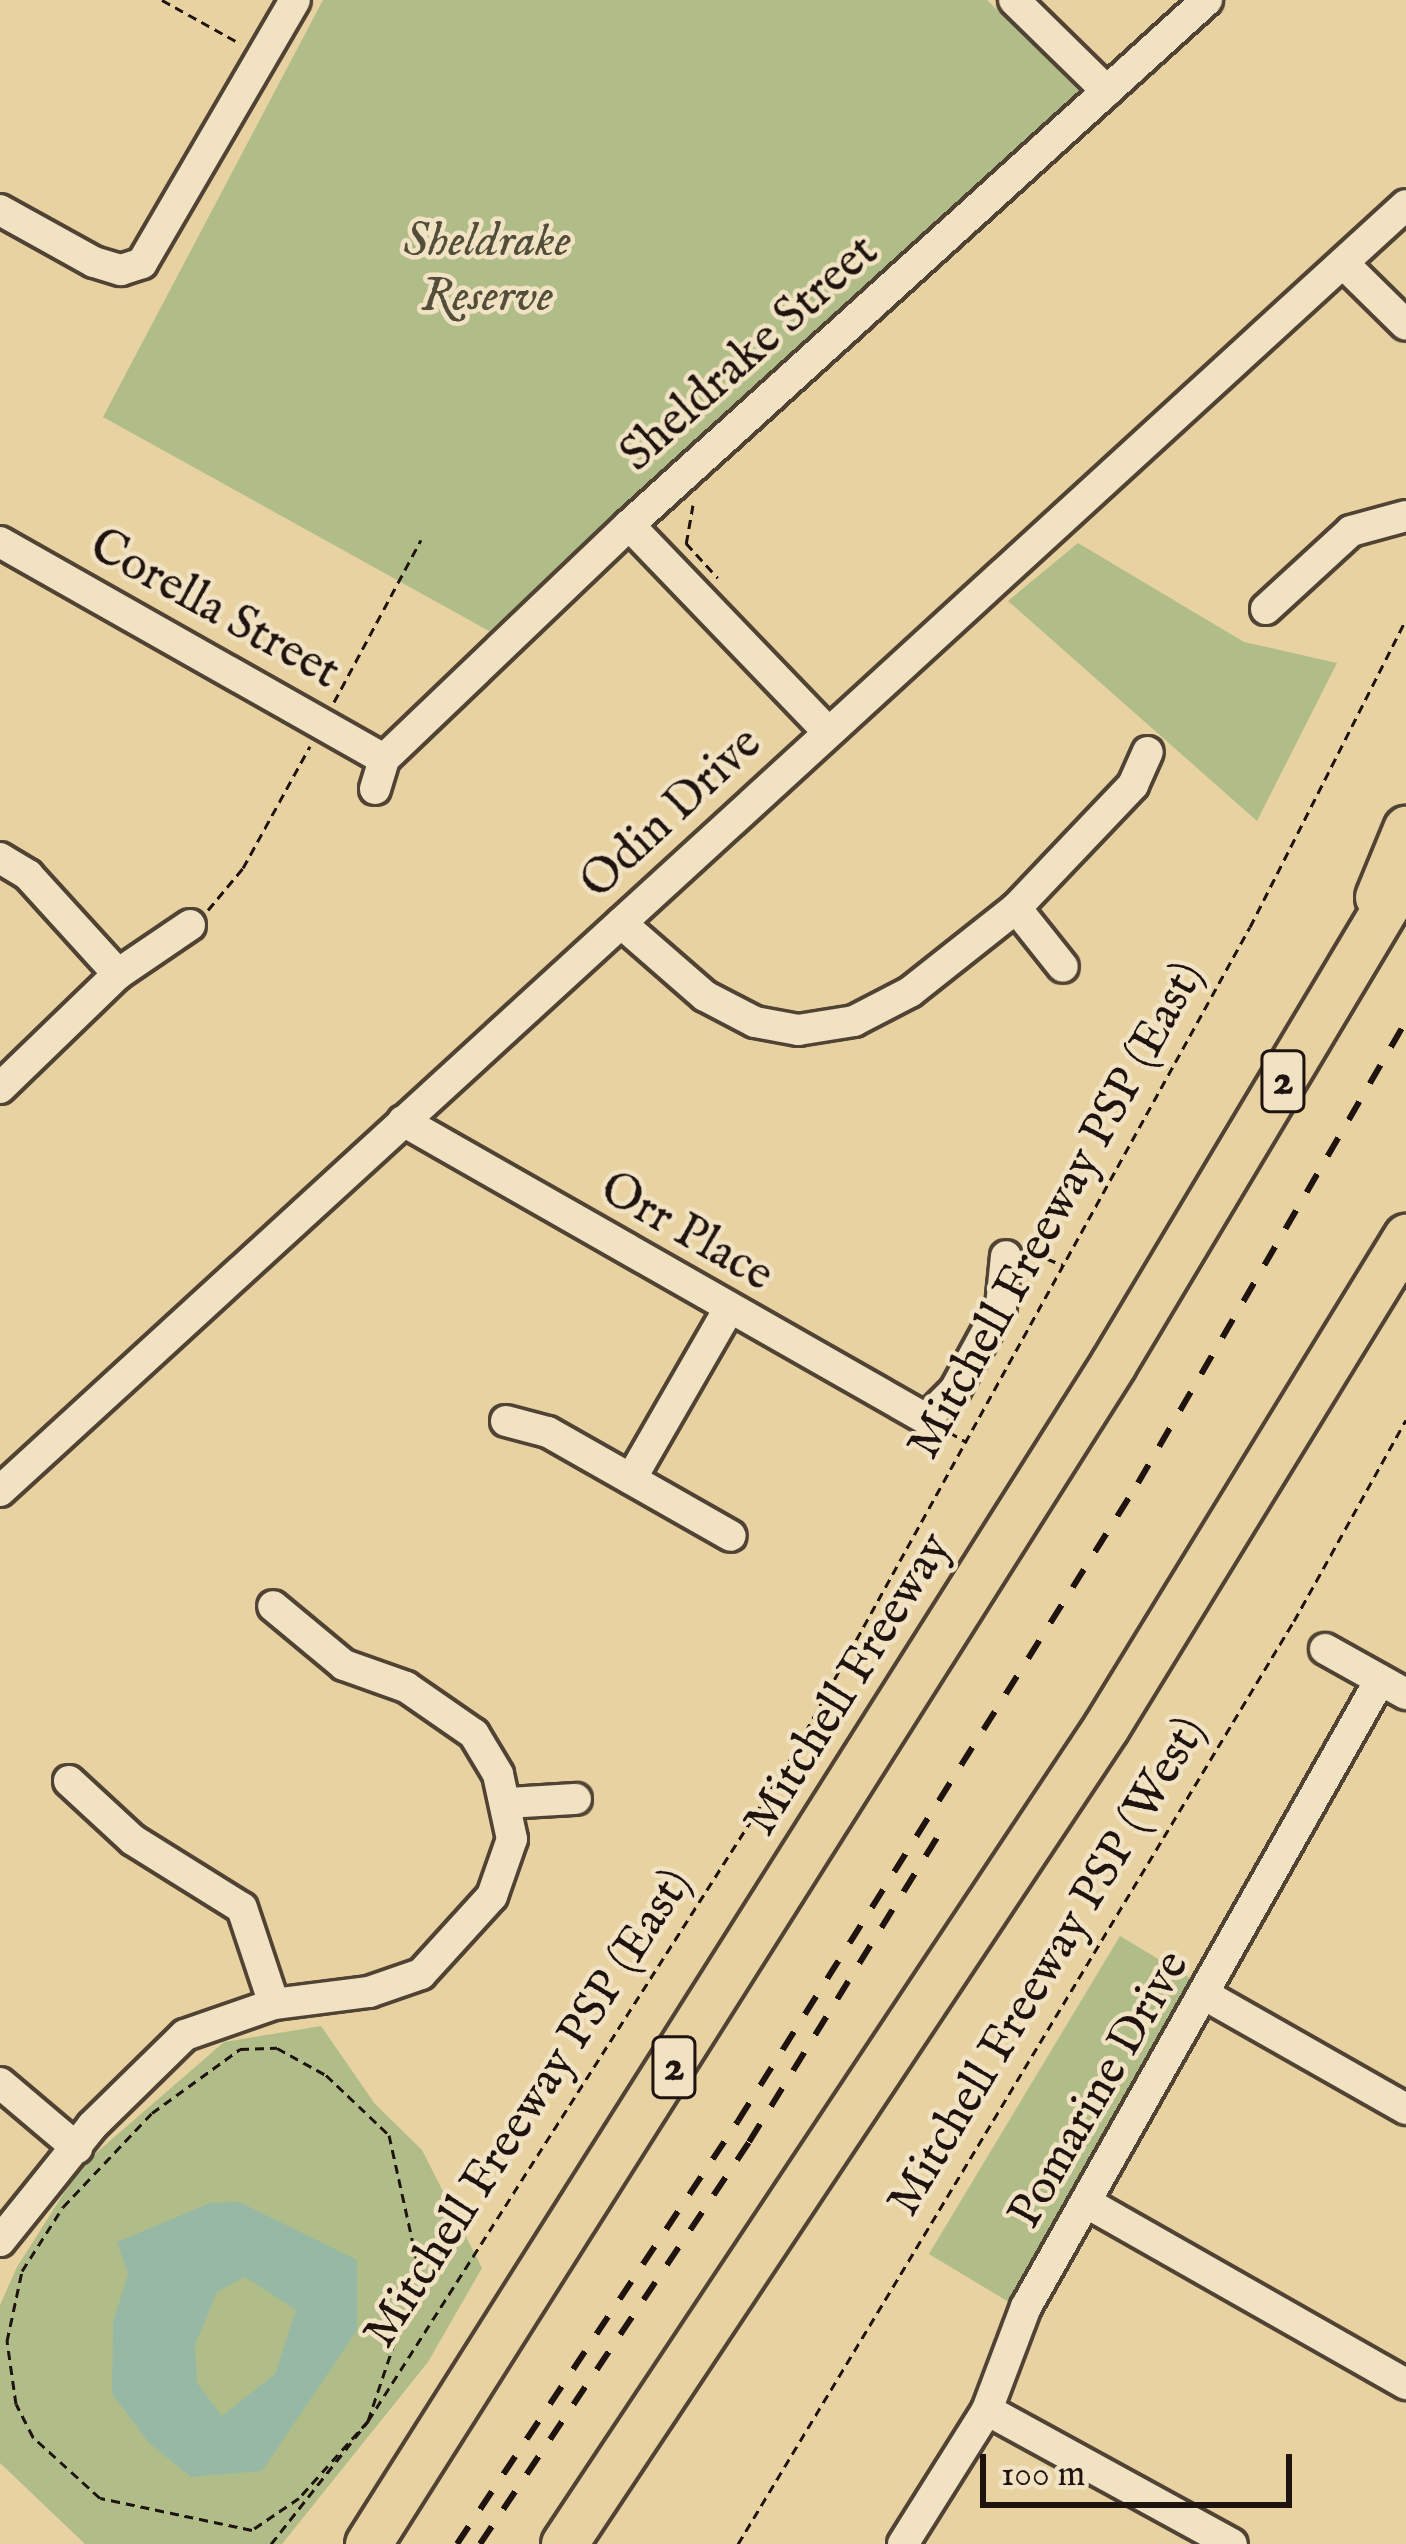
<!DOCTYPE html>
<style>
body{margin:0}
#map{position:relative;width:1406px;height:2544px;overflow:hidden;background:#e8d2a1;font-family:"IM FELL English",serif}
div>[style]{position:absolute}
.green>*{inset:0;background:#b0bd89;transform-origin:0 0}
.water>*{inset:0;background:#97b8a5}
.path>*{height:3px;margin-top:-1.5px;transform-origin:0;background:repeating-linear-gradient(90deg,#1f130f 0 9px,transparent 0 15px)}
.roads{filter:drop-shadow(3px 0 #514334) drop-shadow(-3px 0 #514334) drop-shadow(0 3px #514334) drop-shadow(0 -3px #514334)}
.minor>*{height:30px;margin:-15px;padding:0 15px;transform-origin:15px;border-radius:15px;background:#f0e2c2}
.highway>*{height:45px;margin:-22.5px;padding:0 22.5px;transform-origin:22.5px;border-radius:22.5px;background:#e8d2a1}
.rail>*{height:6px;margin-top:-3px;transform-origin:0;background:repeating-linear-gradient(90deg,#1f130f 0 21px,transparent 0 42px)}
span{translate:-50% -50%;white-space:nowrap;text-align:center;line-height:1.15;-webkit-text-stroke:9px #f0e2c2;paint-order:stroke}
.shield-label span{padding:3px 9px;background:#f0e2c2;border:3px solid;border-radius:9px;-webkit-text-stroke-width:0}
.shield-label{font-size:45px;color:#1f130f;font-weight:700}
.park-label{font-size:48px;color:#524e3a;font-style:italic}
.street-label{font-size:48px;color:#1f130f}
.scale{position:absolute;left:980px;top:2454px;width:312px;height:54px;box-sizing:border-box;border:6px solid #1f130f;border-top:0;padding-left:15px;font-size:36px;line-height:42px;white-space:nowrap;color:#1f130f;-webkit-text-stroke:9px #f0e2c2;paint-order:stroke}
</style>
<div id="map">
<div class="green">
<div style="clip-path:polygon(323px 0,987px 0,1085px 97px,489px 631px,103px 417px)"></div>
<div style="clip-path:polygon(1078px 543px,1244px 642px,1337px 663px,1257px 821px,1008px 601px)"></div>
<div style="left:1120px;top:1936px;width:94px;height:371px;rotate:31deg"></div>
<div style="clip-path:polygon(321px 2026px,375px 2104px,422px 2150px,482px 2268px,428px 2362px,282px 2544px,85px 2544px,0 2463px,0 2305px,17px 2267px,81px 2166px,224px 2042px)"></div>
</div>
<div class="water">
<div style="clip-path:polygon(evenodd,239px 2202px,357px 2260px,357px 2330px,262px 2471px,191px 2477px,149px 2443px,112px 2394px,113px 2322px,128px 2274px,117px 2242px,210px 2203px,239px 2202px,245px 2277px,296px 2310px,275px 2374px,222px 2416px,197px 2383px,195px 2345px,217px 2292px,245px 2277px)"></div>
</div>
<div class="path">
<div style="left:162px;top:0;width:90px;rotate:29.1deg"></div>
<div style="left:693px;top:505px;width:39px;rotate:100deg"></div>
<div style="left:686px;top:543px;width:47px;rotate:47.6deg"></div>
<div style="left:334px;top:702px;width:184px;rotate:-61.8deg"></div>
<div style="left:208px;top:910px;width:55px;rotate:-50.2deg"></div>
<div style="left:243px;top:868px;width:139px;rotate:-61.2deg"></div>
<div style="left:1033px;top:1253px;width:32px;rotate:22deg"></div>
<div style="left:949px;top:1432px;width:20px;rotate:30deg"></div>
<div style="left:277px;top:2048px;width:56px;rotate:28.9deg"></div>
<div style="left:326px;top:2075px;width:87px;rotate:43.6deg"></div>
<div style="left:389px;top:2135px;width:138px;rotate:77.5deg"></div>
<div style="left:419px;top:2270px;width:159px;rotate:108.7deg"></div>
<div style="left:368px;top:2421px;width:103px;rotate:131.9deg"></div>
<div style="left:299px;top:2498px;width:57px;rotate:145.8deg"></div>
<div style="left:252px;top:2530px;width:155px;rotate:-168.1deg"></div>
<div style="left:100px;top:2498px;width:91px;rotate:-137.7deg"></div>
<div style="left:33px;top:2437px;width:37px;rotate:-117deg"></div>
<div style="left:16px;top:2404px;width:64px;rotate:-98.1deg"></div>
<div style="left:7px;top:2341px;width:72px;rotate:-77.9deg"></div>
<div style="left:22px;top:2271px;width:76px;rotate:-57.4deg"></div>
<div style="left:63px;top:2207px;width:129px;rotate:-46.6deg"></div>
<div style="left:152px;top:2113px;width:109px;rotate:-36deg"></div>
<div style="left:240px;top:2049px;width:37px;rotate:-2deg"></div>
<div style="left:271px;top:2544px;width:157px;rotate:-51.7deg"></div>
<div style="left:368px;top:2421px;width:786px;rotate:-57.46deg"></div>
<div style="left:791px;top:1758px;width:949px;rotate:-61.09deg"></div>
<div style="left:1250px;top:927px;width:344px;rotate:-63.1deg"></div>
<div style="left:738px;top:2544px;width:1078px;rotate:-58.94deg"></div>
<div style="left:1294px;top:1621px;width:230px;rotate:-60.9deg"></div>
</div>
<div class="roads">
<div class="minor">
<div style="left:1014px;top:0;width:130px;rotate:44.4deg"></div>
<div style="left:0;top:210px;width:107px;rotate:29deg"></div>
<div style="left:94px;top:262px;width:28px;rotate:17deg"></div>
<div style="left:121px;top:270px;width:22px;rotate:-18deg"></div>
<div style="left:142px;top:263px;width:304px;rotate:-59.8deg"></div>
<div style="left:1343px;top:263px;width:88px;rotate:44.5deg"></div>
<div style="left:629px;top:525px;width:287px;rotate:46.1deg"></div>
<div style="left:0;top:542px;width:441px;rotate:29.5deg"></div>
<div style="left:1266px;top:609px;width:115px;rotate:-42.5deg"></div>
<div style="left:1351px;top:531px;width:57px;rotate:-15.3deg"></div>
<div style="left:375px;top:789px;width:31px;rotate:-73deg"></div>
<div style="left:384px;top:759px;width:339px;rotate:-43.7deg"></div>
<div style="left:629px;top:525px;width:781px;rotate:-42.25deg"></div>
<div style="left:0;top:858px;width:33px;rotate:31deg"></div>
<div style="left:28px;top:875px;width:134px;rotate:47.7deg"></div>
<div style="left:1016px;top:908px;width:75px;rotate:51.5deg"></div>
<div style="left:621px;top:923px;width:111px;rotate:41deg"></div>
<div style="left:705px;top:996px;width:56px;rotate:27.5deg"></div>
<div style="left:755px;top:1022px;width:44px;rotate:10.5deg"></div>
<div style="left:798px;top:1030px;width:57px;rotate:-9.1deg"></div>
<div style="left:854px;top:1021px;width:63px;rotate:-27.4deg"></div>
<div style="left:910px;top:992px;width:135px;rotate:-38.4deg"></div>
<div style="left:1016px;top:908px;width:170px;rotate:-46.4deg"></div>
<div style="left:1133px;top:785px;width:36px;rotate:-66deg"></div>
<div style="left:0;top:1088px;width:164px;rotate:-44deg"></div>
<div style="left:118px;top:974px;width:87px;rotate:-34.2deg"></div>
<div style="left:403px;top:1121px;width:602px;rotate:29.67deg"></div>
<div style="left:926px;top:1419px;width:41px;rotate:-45deg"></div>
<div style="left:955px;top:1390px;width:96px;rotate:-61.3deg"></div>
<div style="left:1001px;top:1306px;width:50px;rotate:-84.3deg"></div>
<div style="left:506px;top:1421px;width:43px;rotate:14.7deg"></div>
<div style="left:548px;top:1432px;width:210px;rotate:29.6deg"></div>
<div style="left:631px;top:1479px;width:195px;rotate:-60.1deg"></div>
<div style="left:0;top:1491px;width:1905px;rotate:-42.45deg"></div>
<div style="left:1325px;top:1649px;width:93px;rotate:29.1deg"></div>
<div style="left:69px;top:1781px;width:87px;rotate:42.7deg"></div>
<div style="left:133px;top:1840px;width:128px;rotate:32deg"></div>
<div style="left:242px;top:1908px;width:101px;rotate:71.6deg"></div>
<div style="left:508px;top:1803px;width:68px;rotate:-3.4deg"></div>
<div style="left:1207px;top:1996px;width:229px;rotate:29.6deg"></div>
<div style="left:0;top:2083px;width:101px;rotate:40.2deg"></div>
<div style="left:1089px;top:2204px;width:365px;rotate:29.6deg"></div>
<div style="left:0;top:2241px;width:147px;rotate:-51.3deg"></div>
<div style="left:92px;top:2126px;width:130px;rotate:-44.4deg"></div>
<div style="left:185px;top:2035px;width:94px;rotate:-19.2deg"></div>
<div style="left:274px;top:2004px;width:96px;rotate:-7.2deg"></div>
<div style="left:369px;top:1992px;width:55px;rotate:-19.1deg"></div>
<div style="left:421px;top:1974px;width:105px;rotate:-47.7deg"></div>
<div style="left:492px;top:1896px;width:60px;rotate:-70.7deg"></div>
<div style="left:512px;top:1839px;width:66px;rotate:-102.2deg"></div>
<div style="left:498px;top:1774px;width:47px;rotate:-121deg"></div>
<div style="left:474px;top:1734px;width:83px;rotate:-145.3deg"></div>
<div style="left:406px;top:1687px;width:66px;rotate:-160.5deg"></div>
<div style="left:344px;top:1665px;width:92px;rotate:-140.3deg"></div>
<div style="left:987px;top:2410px;width:279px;rotate:28.7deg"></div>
<div style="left:903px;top:2544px;width:158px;rotate:-57.9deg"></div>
<div style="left:987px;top:2410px;width:110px;rotate:-69.3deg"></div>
<div style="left:1026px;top:2307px;width:720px;rotate:-60.55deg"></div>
</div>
<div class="highway">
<div style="left:1378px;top:897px;width:74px;rotate:-67.6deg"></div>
<div style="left:368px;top:2544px;width:1396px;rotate:-57.73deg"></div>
<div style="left:1113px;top:1364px;width:572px;rotate:-59.17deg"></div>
<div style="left:564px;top:2544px;width:980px;rotate:-56.44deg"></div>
<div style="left:1106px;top:1727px;width:575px;rotate:-58.52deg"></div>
</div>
</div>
<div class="rail">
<div style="left:457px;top:2544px;width:508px;rotate:-56.4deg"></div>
<div style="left:738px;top:2121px;width:753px;rotate:-57.91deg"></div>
<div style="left:1138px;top:1483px;width:534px;rotate:-59.88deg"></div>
<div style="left:480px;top:2544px;width:484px;rotate:-56.2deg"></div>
<div style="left:749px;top:2142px;width:369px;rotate:-58.3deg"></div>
</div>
<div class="shield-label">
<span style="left:1283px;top:1081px">2</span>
<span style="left:674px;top:2067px">2</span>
</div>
<div class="park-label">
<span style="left:487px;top:270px">Sheldrake<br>Reserve</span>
</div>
<div class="street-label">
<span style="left:750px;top:354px;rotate:-42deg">Sheldrake Street</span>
<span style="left:214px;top:610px;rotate:29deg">Corella Street</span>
<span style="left:672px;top:814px;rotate:-43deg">Odin Drive</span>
<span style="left:1057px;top:1211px;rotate:-61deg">Mitchell Freeway PSP (East)</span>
<span style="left:686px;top:1233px;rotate:30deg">Orr Place</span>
<span style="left:849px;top:1685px;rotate:-58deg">Mitchell Freeway</span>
<span style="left:1048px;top:1967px;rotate:-59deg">Mitchell Freeway PSP (West)</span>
<span style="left:1100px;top:2090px;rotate:-60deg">Pomarine Drive</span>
<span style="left:529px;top:2109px;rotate:-57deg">Mitchell Freeway PSP (East)</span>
</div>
<div class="scale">100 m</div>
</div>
